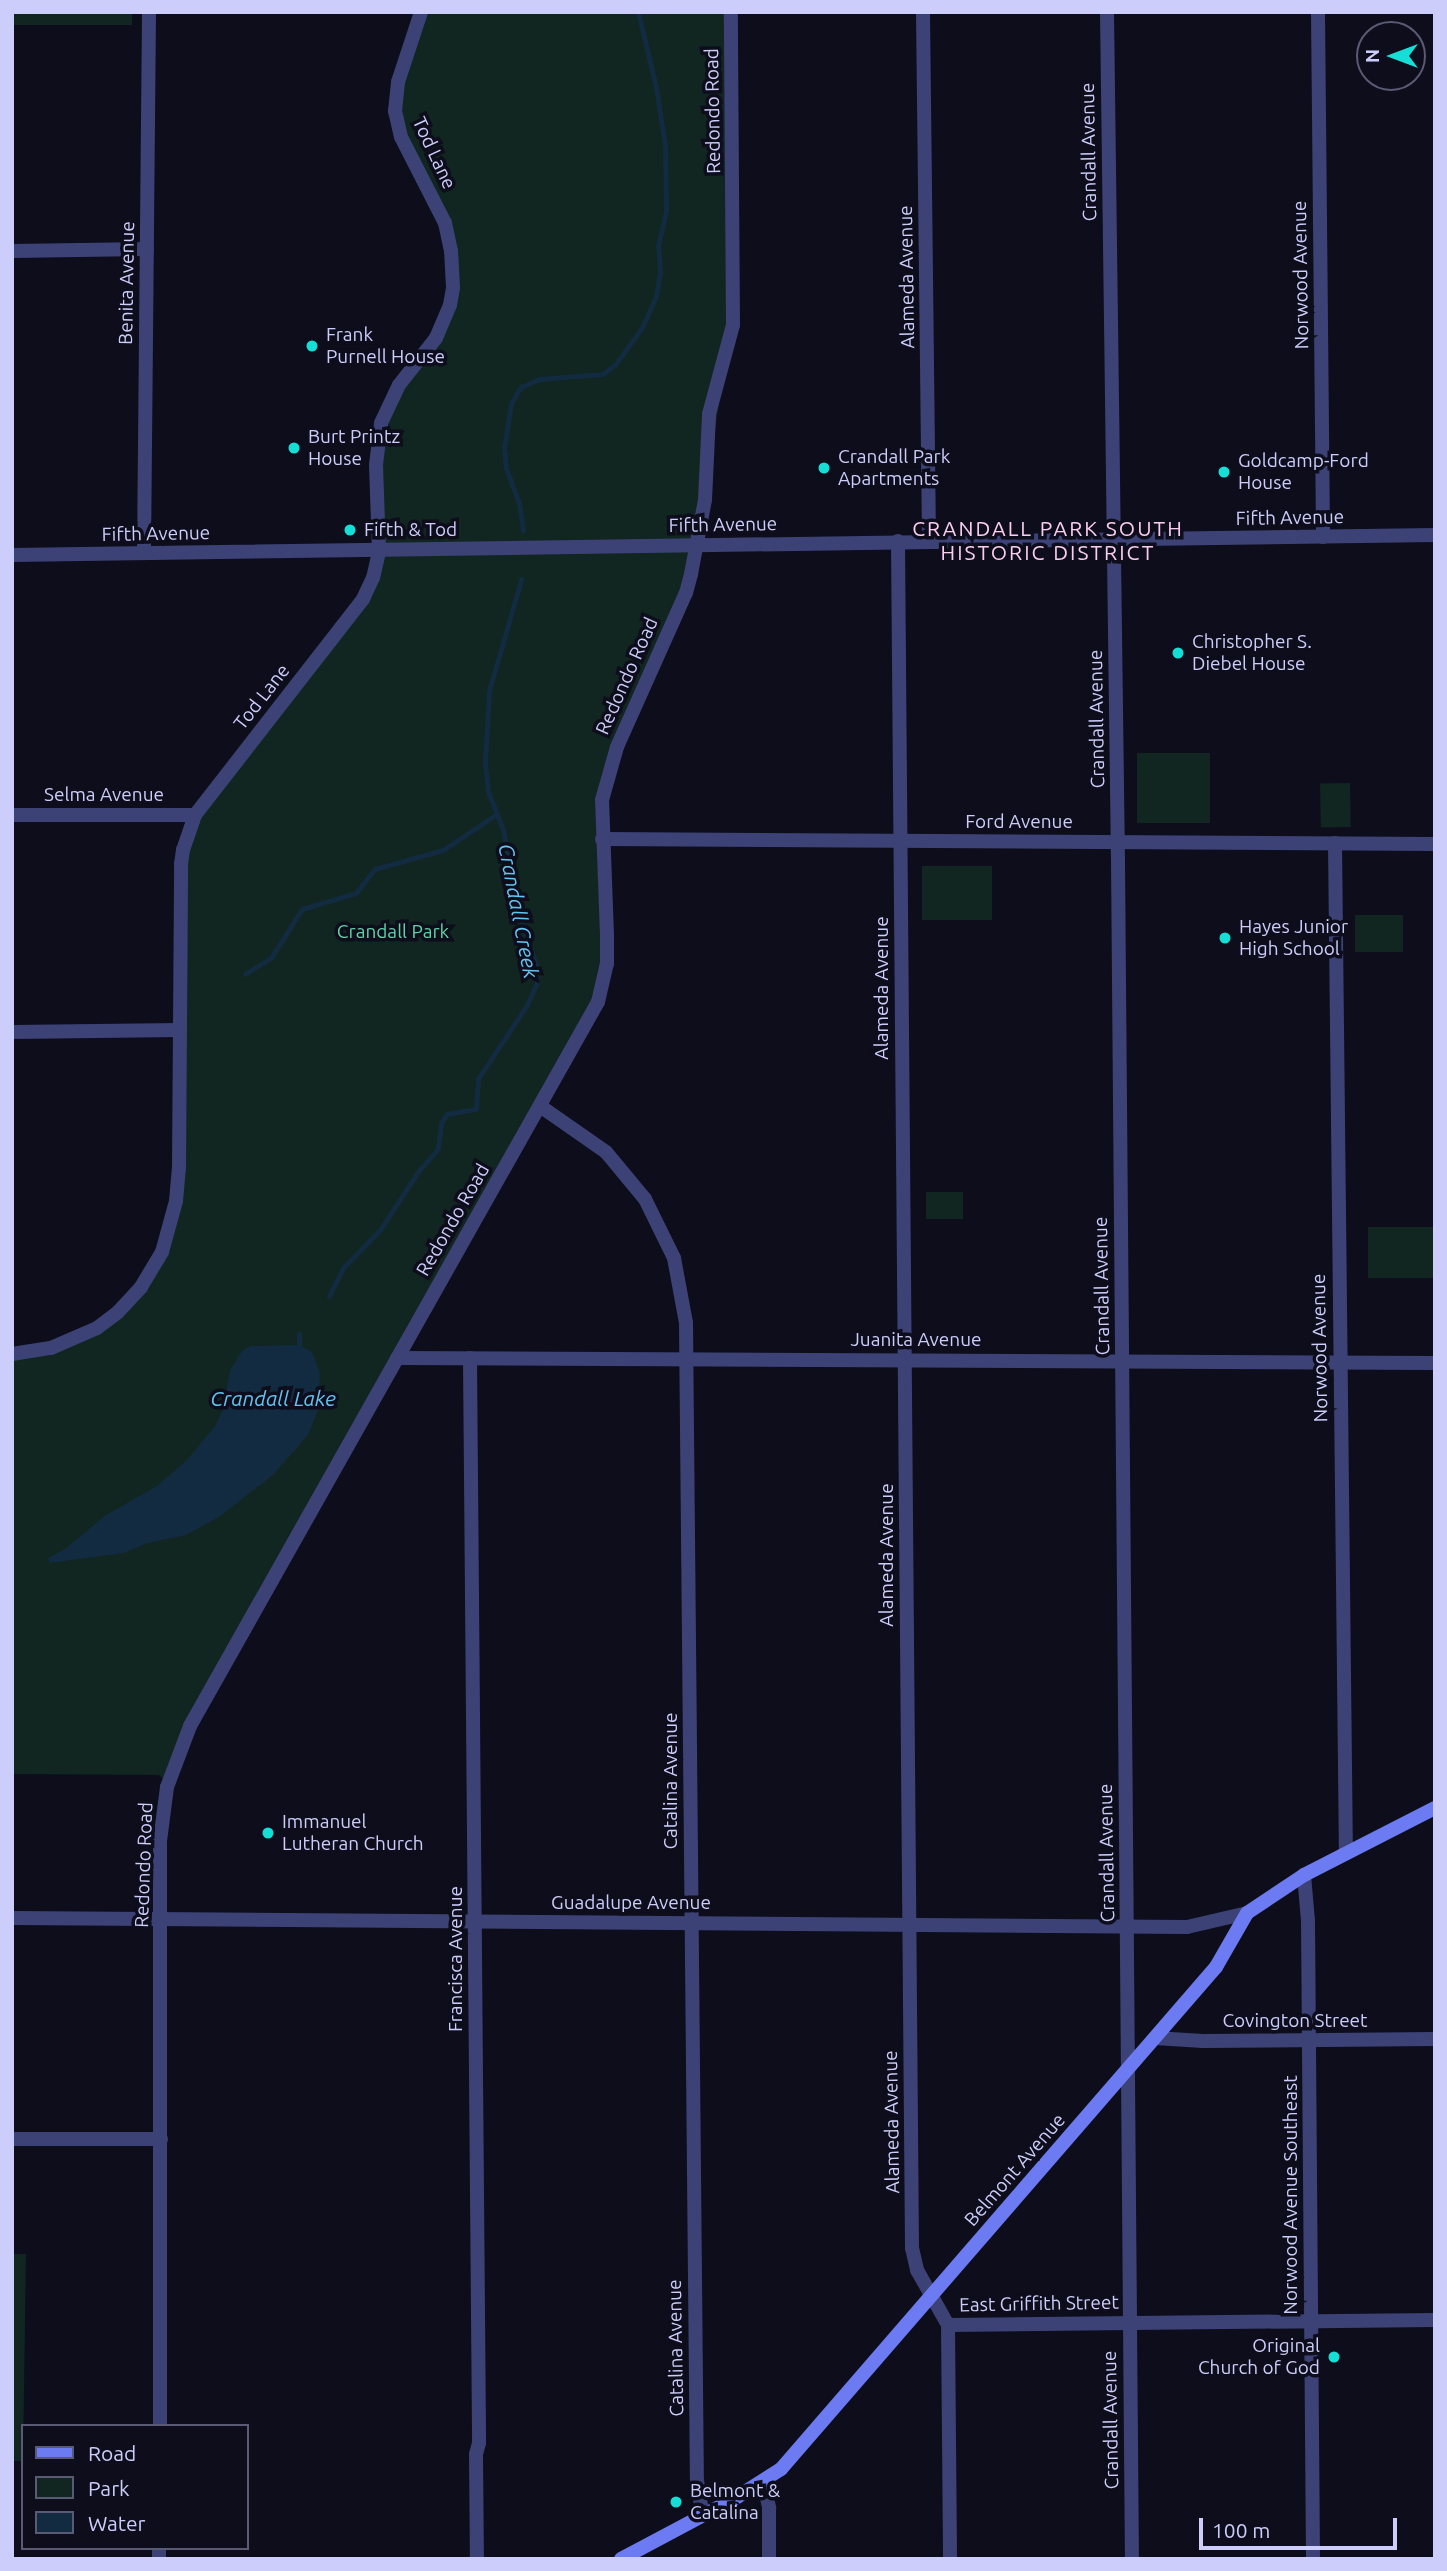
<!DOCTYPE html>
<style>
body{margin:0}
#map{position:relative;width:1447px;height:2571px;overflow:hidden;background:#0d0d1b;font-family:Ubuntu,sans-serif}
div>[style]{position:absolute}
.green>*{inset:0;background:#112521;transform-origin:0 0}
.water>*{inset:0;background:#122b40}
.stream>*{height:4.5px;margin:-2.25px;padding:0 2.25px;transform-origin:2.25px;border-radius:2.25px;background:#122b40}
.minor>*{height:14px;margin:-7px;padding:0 7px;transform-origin:7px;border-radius:7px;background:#3c4276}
.tertiary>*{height:14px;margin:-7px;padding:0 7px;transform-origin:7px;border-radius:7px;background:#3c4276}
.secondary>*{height:14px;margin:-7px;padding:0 7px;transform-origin:7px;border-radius:7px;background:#6c7bf1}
.dots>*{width:19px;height:19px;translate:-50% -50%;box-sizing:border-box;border:4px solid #0d0d1b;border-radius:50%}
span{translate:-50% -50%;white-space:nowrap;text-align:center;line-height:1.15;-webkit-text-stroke:7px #0d0d1b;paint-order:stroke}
.street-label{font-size:19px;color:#cccdfa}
.poi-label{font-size:19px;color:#cccdfa}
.left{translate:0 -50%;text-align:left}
.right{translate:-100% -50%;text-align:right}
.park-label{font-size:19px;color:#60d2a6}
.neighbourhood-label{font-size:21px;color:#facef0;letter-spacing:2px}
.water-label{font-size:21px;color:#64c3f0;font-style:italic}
.frame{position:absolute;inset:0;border:14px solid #cccdfa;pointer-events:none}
.legend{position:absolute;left:21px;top:2424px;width:228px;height:126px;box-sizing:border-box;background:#0d0d1b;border:2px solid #595a74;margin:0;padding:9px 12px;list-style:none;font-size:21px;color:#cccdfa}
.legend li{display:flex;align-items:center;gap:14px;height:35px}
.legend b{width:35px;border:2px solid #595a74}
.north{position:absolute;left:1356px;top:21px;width:70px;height:70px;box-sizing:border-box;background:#0d0d1b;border:2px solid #595a74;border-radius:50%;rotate:270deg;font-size:19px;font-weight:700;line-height:28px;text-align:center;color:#cccdfa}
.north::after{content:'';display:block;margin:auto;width:24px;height:32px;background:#15ded6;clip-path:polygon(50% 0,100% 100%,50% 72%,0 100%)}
.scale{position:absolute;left:1199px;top:2518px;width:198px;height:32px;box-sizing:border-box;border:4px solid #cccdfa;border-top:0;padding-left:9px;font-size:21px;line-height:24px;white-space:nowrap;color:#cccdfa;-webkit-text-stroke:5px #0d0d1b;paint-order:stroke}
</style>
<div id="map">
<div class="green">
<div style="left:12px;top:12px;width:120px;height:13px"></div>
<div style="clip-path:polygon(421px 12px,731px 12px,735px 297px,698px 545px,609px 767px,603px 987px,190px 1726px,168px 1785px,159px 1775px,12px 1774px,12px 1354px,28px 1353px,118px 1312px,171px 1228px,181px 864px,195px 815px,373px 578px,381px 423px,445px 321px,451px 251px,395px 111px)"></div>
<div style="left:1210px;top:753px;width:70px;height:73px;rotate:90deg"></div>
<div style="left:1350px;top:783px;width:44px;height:30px;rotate:89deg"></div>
<div style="left:922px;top:866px;width:70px;height:54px"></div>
<div style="left:1355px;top:915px;width:48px;height:37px"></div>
<div style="left:926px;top:1192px;width:37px;height:27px"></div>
<div style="left:1368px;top:1227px;width:67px;height:51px"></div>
<div style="clip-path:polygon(12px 2254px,26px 2254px,23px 2461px,12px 2461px)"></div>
</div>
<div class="water">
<div style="clip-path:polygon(299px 1345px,312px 1352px,320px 1373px,318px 1410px,308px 1435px,274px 1474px,219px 1517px,186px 1535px,148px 1543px,124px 1553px,50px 1563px,48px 1558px,65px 1549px,106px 1515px,157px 1486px,187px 1460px,215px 1426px,223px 1410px,230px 1370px,242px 1351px,250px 1346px)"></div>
</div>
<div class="stream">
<div style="left:523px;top:531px;width:27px;rotate:-98deg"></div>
<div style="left:519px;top:504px;width:37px;rotate:-110deg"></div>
<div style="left:506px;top:469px;width:21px;rotate:-95deg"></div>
<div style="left:504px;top:448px;width:45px;rotate:-81deg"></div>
<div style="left:511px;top:404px;width:20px;rotate:-60deg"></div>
<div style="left:521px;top:387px;width:21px;rotate:-23deg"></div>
<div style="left:540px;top:379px;width:63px;rotate:-4.5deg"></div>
<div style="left:603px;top:374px;width:15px;rotate:-37deg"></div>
<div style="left:615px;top:365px;width:46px;rotate:-53.9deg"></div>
<div style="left:642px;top:328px;width:34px;rotate:-66deg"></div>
<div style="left:656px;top:297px;width:25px;rotate:-81deg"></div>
<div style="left:660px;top:272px;width:26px;rotate:-94deg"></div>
<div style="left:658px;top:246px;width:36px;rotate:-77deg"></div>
<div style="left:666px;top:211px;width:65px;rotate:-90.9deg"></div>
<div style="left:665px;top:146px;width:59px;rotate:-98.8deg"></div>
<div style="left:656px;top:88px;width:78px;rotate:-103.3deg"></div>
<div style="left:245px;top:974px;width:31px;rotate:-32deg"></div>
<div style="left:271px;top:958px;width:58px;rotate:-57.7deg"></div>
<div style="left:302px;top:909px;width:56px;rotate:-16.5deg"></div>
<div style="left:356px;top:893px;width:31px;rotate:-52deg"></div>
<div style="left:375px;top:869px;width:71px;rotate:-15.6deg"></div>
<div style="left:443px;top:850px;width:65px;rotate:-33.7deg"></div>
<div style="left:329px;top:1296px;width:33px;rotate:-63deg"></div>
<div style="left:344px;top:1267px;width:52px;rotate:-45.8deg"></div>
<div style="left:380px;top:1230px;width:69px;rotate:-56.8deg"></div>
<div style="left:418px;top:1172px;width:30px;rotate:-49deg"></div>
<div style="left:438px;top:1149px;width:26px;rotate:-83deg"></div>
<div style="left:441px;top:1123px;width:11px;rotate:-56deg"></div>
<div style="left:447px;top:1114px;width:29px;rotate:-10deg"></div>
<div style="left:476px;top:1109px;width:30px;rotate:-86deg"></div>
<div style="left:478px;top:1079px;width:89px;rotate:-56.5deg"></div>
<div style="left:527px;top:1005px;width:24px;rotate:-66deg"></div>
<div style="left:537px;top:983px;width:18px;rotate:-93deg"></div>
<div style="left:536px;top:965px;width:47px;rotate:-108.4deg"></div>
<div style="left:521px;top:920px;width:92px;rotate:-101.3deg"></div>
<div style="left:503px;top:830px;width:41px;rotate:-111.5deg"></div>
<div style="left:488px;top:792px;width:31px;rotate:-96deg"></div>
<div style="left:485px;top:761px;width:70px;rotate:-86.7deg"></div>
<div style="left:489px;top:691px;width:116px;rotate:-73.9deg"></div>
<div style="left:299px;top:1345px;width:11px;rotate:-90deg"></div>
</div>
<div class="minor">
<div style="left:923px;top:12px;width:529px;rotate:89.35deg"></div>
<div style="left:1107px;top:12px;width:847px;rotate:89.26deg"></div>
<div style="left:1118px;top:859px;width:1700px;rotate:89.53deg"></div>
<div style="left:1318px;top:12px;width:525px;rotate:89.45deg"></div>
<div style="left:12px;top:251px;width:135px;rotate:-0.8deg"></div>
<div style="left:898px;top:541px;width:1707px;rotate:89.53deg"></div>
<div style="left:912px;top:2248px;width:23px;rotate:77deg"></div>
<div style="left:917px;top:2270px;width:63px;rotate:60.6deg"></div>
<div style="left:948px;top:2325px;width:234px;rotate:89.5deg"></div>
<div style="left:144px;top:553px;width:541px;rotate:-89.47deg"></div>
<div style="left:12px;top:815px;width:183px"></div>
<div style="left:602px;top:839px;width:833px;rotate:0.34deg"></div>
<div style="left:1335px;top:843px;width:1010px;rotate:89.38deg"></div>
<div style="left:12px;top:1032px;width:168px;rotate:-0.7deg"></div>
<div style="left:540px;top:1106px;width:80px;rotate:34.9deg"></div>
<div style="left:606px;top:1152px;width:61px;rotate:50.3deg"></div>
<div style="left:645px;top:1199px;width:66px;rotate:63.8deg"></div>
<div style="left:674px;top:1258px;width:66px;rotate:79.5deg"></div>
<div style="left:686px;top:1323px;width:1157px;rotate:89.46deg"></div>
<div style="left:697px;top:2480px;width:33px;rotate:81deg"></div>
<div style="left:12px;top:1354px;width:39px;rotate:-9deg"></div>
<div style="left:51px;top:1348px;width:50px;rotate:-23.5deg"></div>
<div style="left:97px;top:1328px;width:26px;rotate:-37deg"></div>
<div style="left:118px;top:1312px;width:34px;rotate:-47deg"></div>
<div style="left:141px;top:1287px;width:41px;rotate:-59deg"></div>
<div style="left:162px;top:1252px;width:53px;rotate:-74.6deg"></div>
<div style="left:176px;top:1201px;width:33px;rotate:-85deg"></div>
<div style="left:179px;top:1168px;width:304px;rotate:-89.6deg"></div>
<div style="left:181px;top:864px;width:14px;rotate:-82deg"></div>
<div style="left:183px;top:850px;width:37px;rotate:-71deg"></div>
<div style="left:195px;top:815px;width:274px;rotate:-52.1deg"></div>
<div style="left:363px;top:599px;width:23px;rotate:-65deg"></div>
<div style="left:373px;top:578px;width:28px;rotate:-77deg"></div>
<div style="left:379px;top:551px;width:86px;rotate:-92deg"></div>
<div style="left:376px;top:465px;width:42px;rotate:-83.2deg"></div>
<div style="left:381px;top:423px;width:42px;rotate:-64.7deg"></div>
<div style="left:399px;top:385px;width:60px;rotate:-51.8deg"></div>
<div style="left:436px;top:338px;width:36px;rotate:-67deg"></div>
<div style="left:450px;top:305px;width:17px;rotate:-80deg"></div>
<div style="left:453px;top:288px;width:37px;rotate:-93deg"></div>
<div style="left:451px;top:251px;width:29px;rotate:-102deg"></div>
<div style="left:445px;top:223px;width:97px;rotate:-117.1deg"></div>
<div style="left:401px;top:137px;width:27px;rotate:-103deg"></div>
<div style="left:395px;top:111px;width:29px;rotate:-84deg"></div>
<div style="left:398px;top:82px;width:74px;rotate:-71.8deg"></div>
<div style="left:397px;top:1358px;width:1038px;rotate:0.28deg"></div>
<div style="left:470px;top:1358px;width:1085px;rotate:89.52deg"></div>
<div style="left:479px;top:2443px;width:11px;rotate:105deg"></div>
<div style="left:476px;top:2454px;width:105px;rotate:89.5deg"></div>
<div style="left:1304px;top:1875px;width:46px;rotate:85deg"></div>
<div style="left:1308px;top:1921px;width:638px;rotate:89.55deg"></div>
<div style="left:12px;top:1918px;width:1175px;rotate:0.44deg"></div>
<div style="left:1187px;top:1927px;width:62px;rotate:-13.1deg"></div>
<div style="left:1155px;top:2038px;width:48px;rotate:3.6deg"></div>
<div style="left:1203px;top:2041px;width:232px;rotate:-0.5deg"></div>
<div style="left:12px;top:2139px;width:149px"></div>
<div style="left:948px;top:2325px;width:487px;rotate:-0.6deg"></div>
<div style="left:160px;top:2426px;width:585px;rotate:-90deg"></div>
<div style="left:160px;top:1841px;width:54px;rotate:-82.6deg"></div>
<div style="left:167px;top:1787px;width:65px;rotate:-69.3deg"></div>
<div style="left:190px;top:1726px;width:831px;rotate:-60.6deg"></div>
<div style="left:598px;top:1002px;width:39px;rotate:-77deg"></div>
<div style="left:607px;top:964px;width:29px;rotate:-90deg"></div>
<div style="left:607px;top:935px;width:135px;rotate:-92.1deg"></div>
<div style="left:602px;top:800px;width:55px;rotate:-74.2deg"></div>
<div style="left:617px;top:747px;width:169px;rotate:-65.9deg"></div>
<div style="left:686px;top:593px;width:20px;rotate:-75deg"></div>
<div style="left:691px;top:574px;width:75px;rotate:-79.3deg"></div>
<div style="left:705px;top:500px;width:86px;rotate:-87.3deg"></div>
<div style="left:709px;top:414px;width:92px;rotate:-74.9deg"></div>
<div style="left:733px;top:325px;width:313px;rotate:-90.4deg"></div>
<div style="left:763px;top:2481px;width:28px;rotate:77deg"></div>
<div style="left:769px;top:2508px;width:51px;rotate:90deg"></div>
<div style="left:159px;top:2559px;width:11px;rotate:-90deg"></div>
</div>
<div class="tertiary">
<div style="left:12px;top:555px;width:1423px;rotate:-0.81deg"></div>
</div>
<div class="secondary">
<div style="left:621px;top:2559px;width:128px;rotate:-28deg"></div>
<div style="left:734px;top:2499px;width:56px;rotate:-32.6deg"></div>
<div style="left:781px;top:2469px;width:664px;rotate:-49.09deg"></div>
<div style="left:1216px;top:1967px;width:62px;rotate:-60.1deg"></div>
<div style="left:1247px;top:1913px;width:69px;rotate:-33.7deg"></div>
<div style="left:1304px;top:1875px;width:147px;rotate:-27.1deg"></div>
</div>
<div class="dots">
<div style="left:312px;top:346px;background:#15ded6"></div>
<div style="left:294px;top:448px;background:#15ded6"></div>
<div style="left:824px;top:468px;background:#15ded6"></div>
<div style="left:1224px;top:472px;background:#15ded6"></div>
<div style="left:350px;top:530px;background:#15ded6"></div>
<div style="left:1178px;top:653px;background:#15ded6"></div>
<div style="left:1225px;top:938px;background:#15ded6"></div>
<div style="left:268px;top:1833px;background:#15ded6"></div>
<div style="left:1334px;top:2357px;background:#15ded6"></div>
<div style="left:676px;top:2502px;background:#15ded6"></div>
</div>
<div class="street-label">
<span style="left:713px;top:111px;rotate:-91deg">Redondo Road</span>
<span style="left:1089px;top:152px;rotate:-91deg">Crandall Avenue</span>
<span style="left:434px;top:153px;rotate:65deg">Tod Lane</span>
<span style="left:1301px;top:275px;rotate:-91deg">Norwood Avenue</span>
<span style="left:907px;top:277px;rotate:-91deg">Alameda Avenue</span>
<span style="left:127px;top:283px;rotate:-89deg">Benita Avenue</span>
<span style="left:1290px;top:518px;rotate:-1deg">Fifth Avenue</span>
<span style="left:723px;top:525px;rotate:-1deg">Fifth Avenue</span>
<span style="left:156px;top:534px;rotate:-1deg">Fifth Avenue</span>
<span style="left:627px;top:676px;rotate:-66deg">Redondo Road</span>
<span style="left:262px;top:697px;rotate:-52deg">Tod Lane</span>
<span style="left:1097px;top:719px;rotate:-91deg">Crandall Avenue</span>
<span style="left:104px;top:795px">Selma Avenue</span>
<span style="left:1019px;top:822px">Ford Avenue</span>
<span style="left:882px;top:988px;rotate:-90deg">Alameda Avenue</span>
<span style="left:453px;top:1220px;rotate:-60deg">Redondo Road</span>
<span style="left:1102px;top:1286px;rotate:-91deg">Crandall Avenue</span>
<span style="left:916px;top:1340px">Juanita Avenue</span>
<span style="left:1320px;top:1348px;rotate:-91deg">Norwood Avenue</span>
<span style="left:887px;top:1555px;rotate:-90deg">Alameda Avenue</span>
<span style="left:671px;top:1781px;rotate:-90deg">Catalina Avenue</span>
<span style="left:1107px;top:1853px;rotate:-91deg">Crandall Avenue</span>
<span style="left:144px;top:1865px;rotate:-88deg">Redondo Road</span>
<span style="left:631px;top:1903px">Guadalupe Avenue</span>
<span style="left:456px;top:1959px;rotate:-90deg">Francisca Avenue</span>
<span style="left:1295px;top:2021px">Covington Street</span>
<span style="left:892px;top:2122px;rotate:-91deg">Alameda Avenue</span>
<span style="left:1015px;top:2170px;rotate:-49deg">Belmont Avenue</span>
<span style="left:1291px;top:2195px;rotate:-90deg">Norwood Avenue Southeast</span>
<span style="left:1039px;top:2304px;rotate:-1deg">East Griffith Street</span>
<span style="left:676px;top:2348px;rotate:-91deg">Catalina Avenue</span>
<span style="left:1111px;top:2420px;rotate:-91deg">Crandall Avenue</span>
</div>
<div class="poi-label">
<span class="left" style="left:326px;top:346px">Frank<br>Purnell House</span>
<span class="left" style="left:308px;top:448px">Burt Printz<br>House</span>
<span class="left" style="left:838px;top:468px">Crandall Park<br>Apartments</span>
<span class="left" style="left:1238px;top:472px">Goldcamp-Ford<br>House</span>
<span class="left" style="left:364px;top:530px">Fifth &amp; Tod</span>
<span class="left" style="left:1192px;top:653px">Christopher S.<br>Diebel House</span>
<span class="left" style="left:1239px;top:938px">Hayes Junior<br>High School</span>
<span class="left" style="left:282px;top:1833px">Immanuel<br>Lutheran Church</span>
<span class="right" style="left:1320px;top:2357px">Original<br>Church of God</span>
<span class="left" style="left:690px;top:2502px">Belmont &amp;<br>Catalina</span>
</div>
<div class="park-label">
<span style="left:393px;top:932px">Crandall Park</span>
</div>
<div class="neighbourhood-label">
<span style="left:1048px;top:540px">CRANDALL PARK SOUTH<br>HISTORIC DISTRICT</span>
</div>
<div class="water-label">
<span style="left:519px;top:911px;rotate:79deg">Crandall Creek</span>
<span style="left:273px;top:1398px">Crandall Lake</span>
</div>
<div class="frame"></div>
<ul class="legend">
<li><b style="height:9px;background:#6c7bf1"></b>Road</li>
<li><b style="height:19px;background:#112521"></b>Park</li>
<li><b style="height:19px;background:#122b40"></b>Water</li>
</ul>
<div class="north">N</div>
<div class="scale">100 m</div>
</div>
